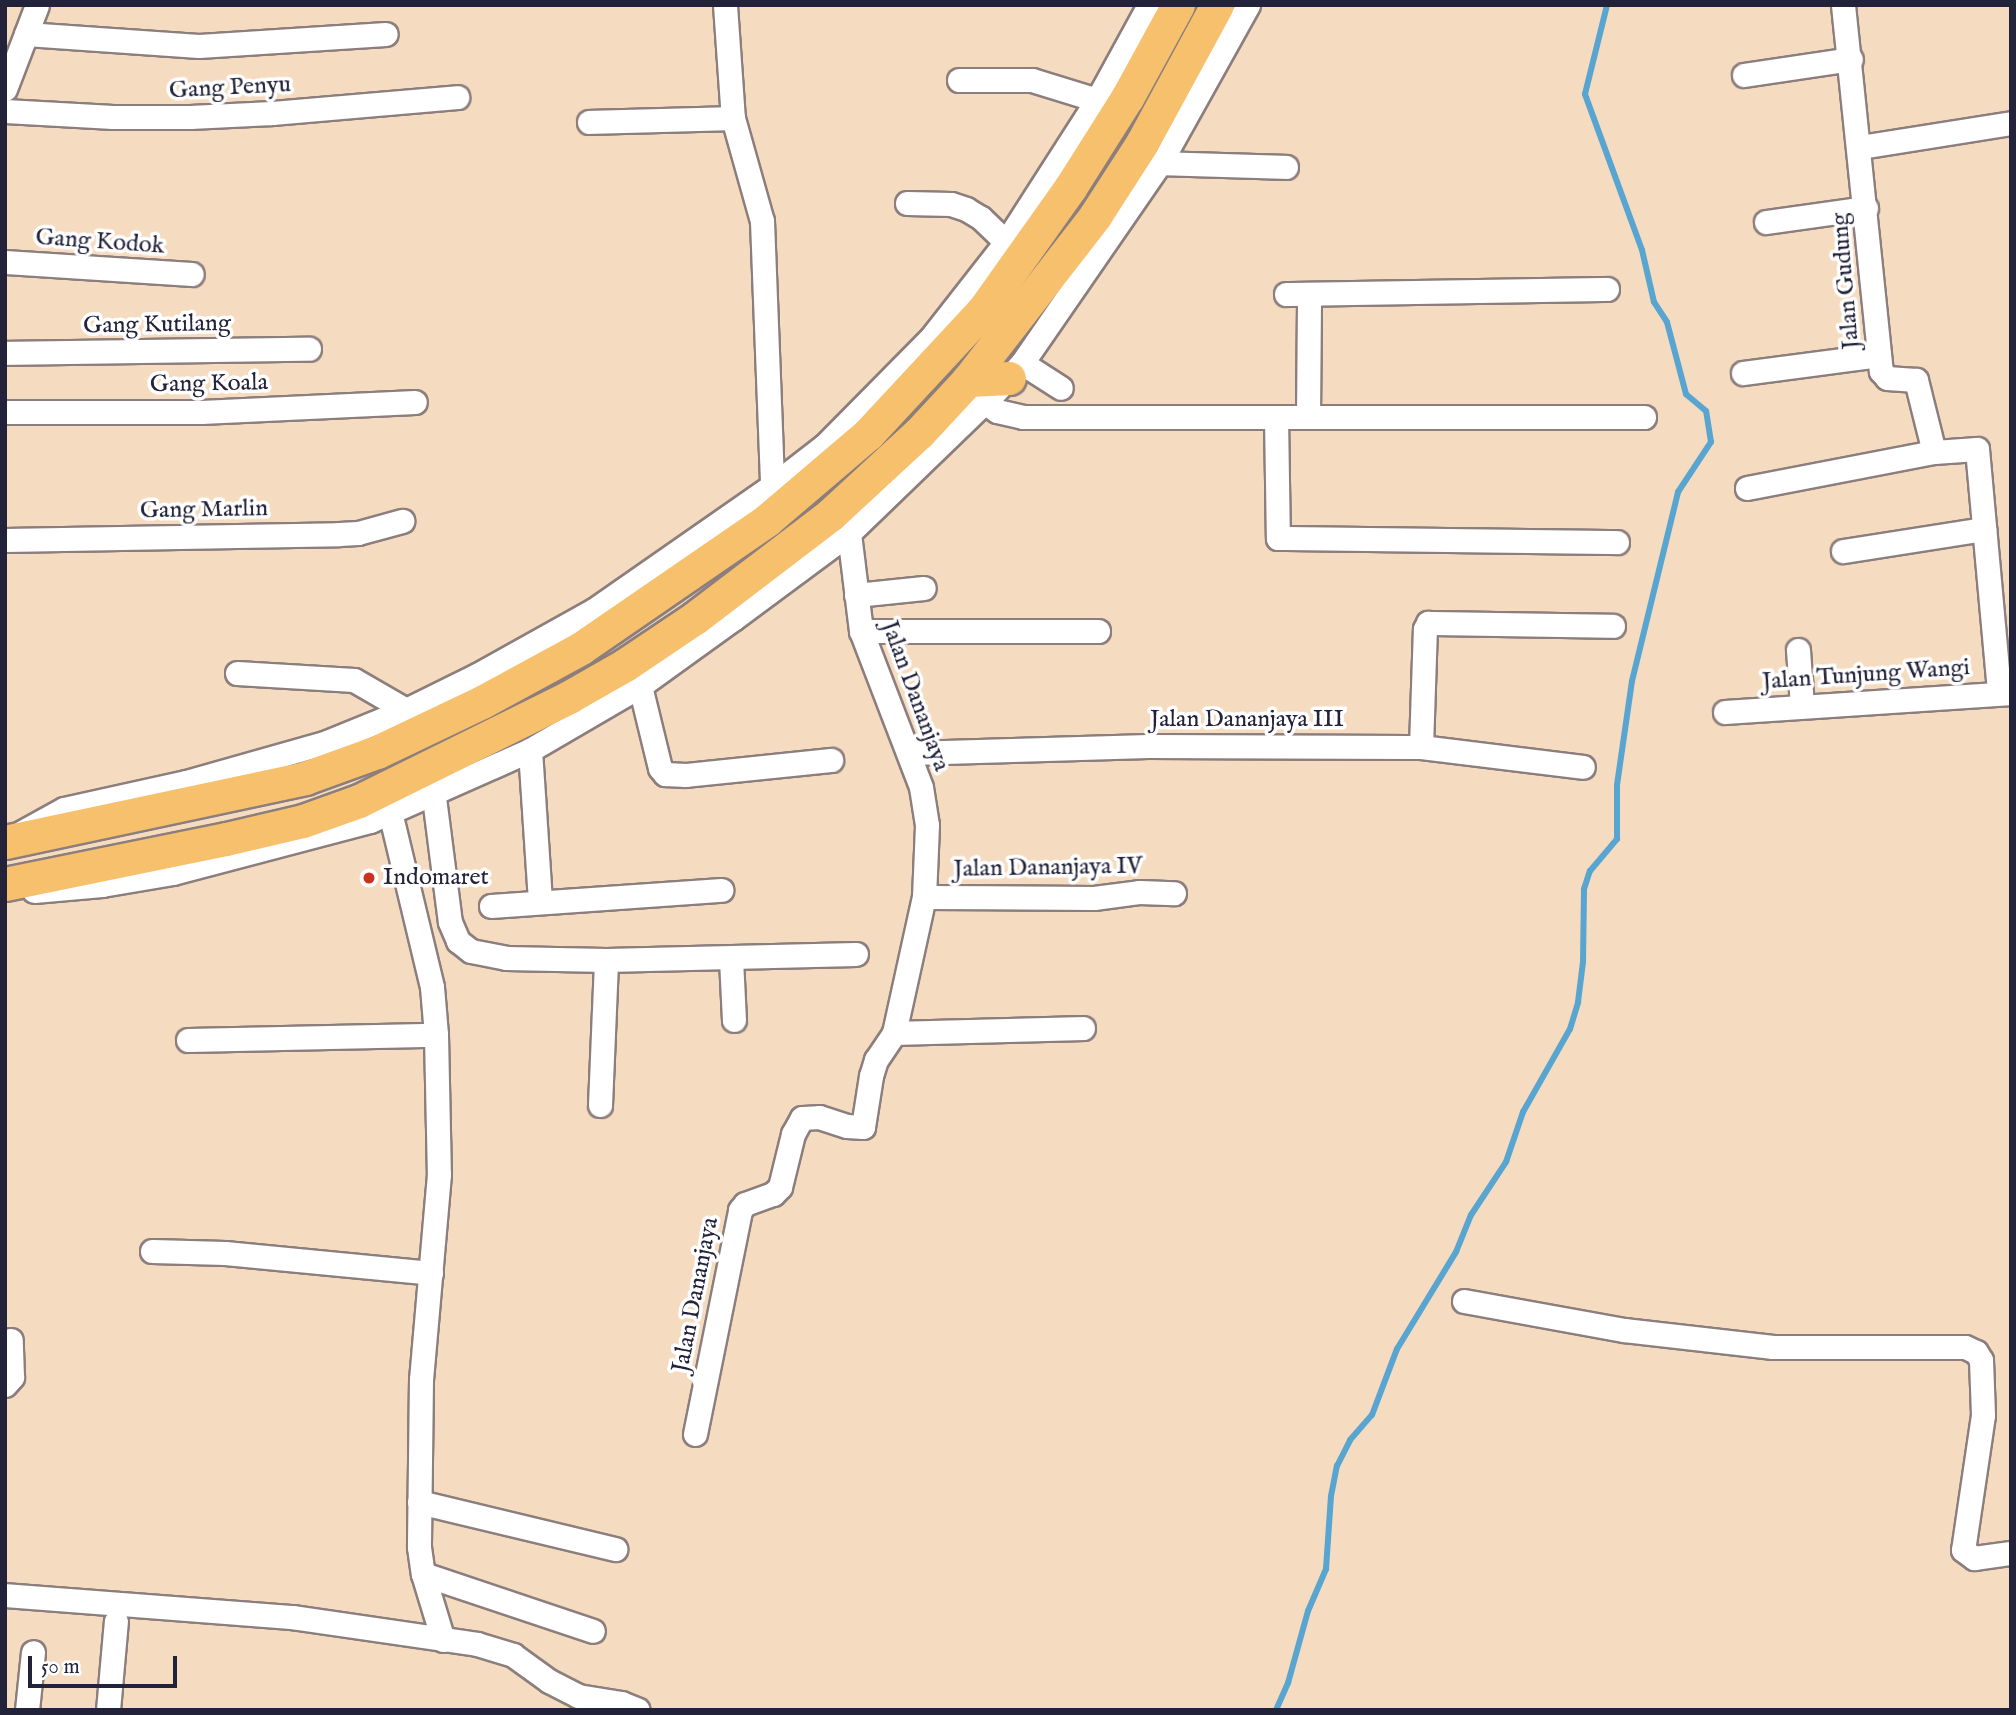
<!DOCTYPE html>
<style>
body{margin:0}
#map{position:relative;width:2016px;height:1715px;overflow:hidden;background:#f5dbbf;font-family:"IM FELL English",serif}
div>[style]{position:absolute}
.stream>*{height:6px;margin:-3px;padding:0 3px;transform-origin:3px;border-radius:3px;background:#57a5d0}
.roads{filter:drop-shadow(2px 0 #8c7e7d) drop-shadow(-2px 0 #8c7e7d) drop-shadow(0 2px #8c7e7d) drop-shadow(0 -2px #8c7e7d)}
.minor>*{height:23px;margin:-11.5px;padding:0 11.5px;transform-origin:11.5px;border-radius:11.5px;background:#fff}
.highway>*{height:33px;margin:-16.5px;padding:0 16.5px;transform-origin:16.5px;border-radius:16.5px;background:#f7c06c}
.dots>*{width:19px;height:19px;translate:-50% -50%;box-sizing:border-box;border:4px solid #fff;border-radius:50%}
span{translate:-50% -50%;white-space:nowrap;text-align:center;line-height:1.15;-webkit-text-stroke:7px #fff;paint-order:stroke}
.street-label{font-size:24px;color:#22223b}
.poi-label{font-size:24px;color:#22223b}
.left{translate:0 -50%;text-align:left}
.frame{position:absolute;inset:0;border:7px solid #22223b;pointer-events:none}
.scale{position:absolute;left:28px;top:1656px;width:149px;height:32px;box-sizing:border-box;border:4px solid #22223b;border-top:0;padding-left:9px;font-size:21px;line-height:24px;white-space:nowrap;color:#22223b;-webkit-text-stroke:5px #fff;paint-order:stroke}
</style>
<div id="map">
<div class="stream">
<div style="left:1276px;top:1710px;width:30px;rotate:-66deg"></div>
<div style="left:1288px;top:1683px;width:75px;rotate:-74.5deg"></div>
<div style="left:1308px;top:1611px;width:46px;rotate:-66.8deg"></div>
<div style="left:1326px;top:1569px;width:73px;rotate:-86.1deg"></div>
<div style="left:1331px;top:1496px;width:31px;rotate:-79deg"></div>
<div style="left:1337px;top:1466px;width:29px;rotate:-63deg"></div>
<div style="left:1350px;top:1440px;width:33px;rotate:-49deg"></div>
<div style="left:1372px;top:1415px;width:71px;rotate:-69.3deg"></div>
<div style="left:1397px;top:1349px;width:114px;rotate:-58.7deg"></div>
<div style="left:1456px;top:1252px;width:40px;rotate:-68deg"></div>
<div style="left:1471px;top:1215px;width:64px;rotate:-56.6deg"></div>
<div style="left:1506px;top:1162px;width:53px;rotate:-71.2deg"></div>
<div style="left:1523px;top:1112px;width:95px;rotate:-60.5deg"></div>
<div style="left:1570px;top:1029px;width:28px;rotate:-73deg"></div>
<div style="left:1578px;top:1002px;width:40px;rotate:-82.9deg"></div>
<div style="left:1583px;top:962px;width:73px;rotate:-89.2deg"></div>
<div style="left:1584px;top:889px;width:19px;rotate:-72deg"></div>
<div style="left:1590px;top:871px;width:42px;rotate:-49.8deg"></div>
<div style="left:1617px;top:839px;width:54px;rotate:-90deg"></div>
<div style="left:1617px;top:785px;width:105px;rotate:-81.8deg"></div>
<div style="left:1632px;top:681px;width:195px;rotate:-76.3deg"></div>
<div style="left:1678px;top:492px;width:60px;rotate:-56.6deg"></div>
<div style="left:1711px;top:442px;width:31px;rotate:-99deg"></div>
<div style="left:1706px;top:411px;width:26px;rotate:-140deg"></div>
<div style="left:1686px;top:394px;width:74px;rotate:-104.8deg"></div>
<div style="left:1667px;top:322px;width:24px;rotate:-123deg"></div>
<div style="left:1654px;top:302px;width:53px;rotate:-103deg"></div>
<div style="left:1642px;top:250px;width:166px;rotate:-110.1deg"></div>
<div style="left:1585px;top:94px;width:92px;rotate:-76.1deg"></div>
</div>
<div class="roads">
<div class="minor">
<div style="left:725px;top:5px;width:113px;rotate:86deg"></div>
<div style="left:733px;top:118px;width:107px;rotate:74.3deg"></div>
<div style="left:762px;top:221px;width:265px;rotate:87.8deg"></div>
<div style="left:1843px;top:5px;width:368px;rotate:84.1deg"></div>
<div style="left:1881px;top:371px;width:9px;rotate:49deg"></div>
<div style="left:1887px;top:378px;width:29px;rotate:4deg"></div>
<div style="left:1916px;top:380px;width:74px;rotate:76deg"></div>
<div style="left:26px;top:34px;width:173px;rotate:4deg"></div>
<div style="left:199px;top:46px;width:187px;rotate:-3.7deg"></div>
<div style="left:1744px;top:75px;width:108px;rotate:-8.5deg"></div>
<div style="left:959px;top:80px;width:73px"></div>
<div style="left:1032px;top:80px;width:68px;rotate:17.1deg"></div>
<div style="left:5px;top:89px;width:90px;rotate:-69.1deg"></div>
<div style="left:5px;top:111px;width:108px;rotate:3.2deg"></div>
<div style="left:113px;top:117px;width:77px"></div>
<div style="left:190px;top:117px;width:82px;rotate:-2.8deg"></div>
<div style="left:272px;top:113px;width:186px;rotate:-4.9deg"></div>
<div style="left:589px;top:122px;width:144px;rotate:-1.6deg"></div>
<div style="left:1860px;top:147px;width:153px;rotate:-9deg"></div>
<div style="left:1160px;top:163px;width:126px;rotate:1.8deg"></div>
<div style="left:907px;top:203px;width:44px;rotate:1.3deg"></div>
<div style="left:951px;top:204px;width:16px;rotate:18deg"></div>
<div style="left:966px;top:209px;width:17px;rotate:31deg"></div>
<div style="left:981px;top:218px;width:35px;rotate:44deg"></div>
<div style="left:1766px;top:222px;width:101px;rotate:-8deg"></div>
<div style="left:5px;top:262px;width:187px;rotate:3.7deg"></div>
<div style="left:1286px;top:294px;width:321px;rotate:-0.9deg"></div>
<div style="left:5px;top:353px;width:304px;rotate:-0.8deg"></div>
<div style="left:1022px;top:363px;width:46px;rotate:32.7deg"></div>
<div style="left:1743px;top:373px;width:137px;rotate:-7.5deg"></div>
<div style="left:985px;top:402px;width:15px;rotate:37deg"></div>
<div style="left:997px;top:411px;width:27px;rotate:13deg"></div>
<div style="left:1023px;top:417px;width:621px"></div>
<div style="left:5px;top:412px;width:196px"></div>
<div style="left:201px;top:412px;width:214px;rotate:-2.7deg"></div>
<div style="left:1276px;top:417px;width:121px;rotate:89.1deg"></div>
<div style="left:1278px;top:538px;width:339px;rotate:0.7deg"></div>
<div style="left:1308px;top:417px;width:123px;rotate:-89.5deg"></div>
<div style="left:1747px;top:488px;width:190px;rotate:-10.9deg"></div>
<div style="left:1934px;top:452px;width:43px;rotate:-4deg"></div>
<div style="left:1977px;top:449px;width:245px;rotate:84.8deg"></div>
<div style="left:5px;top:540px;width:334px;rotate:-1deg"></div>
<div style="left:339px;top:534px;width:19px;rotate:-3deg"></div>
<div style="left:358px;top:533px;width:46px;rotate:-15.3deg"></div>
<div style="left:1843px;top:551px;width:143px;rotate:-8.9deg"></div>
<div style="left:856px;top:595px;width:68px;rotate:-5.9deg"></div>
<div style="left:861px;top:631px;width:237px"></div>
<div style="left:1798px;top:650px;width:56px;rotate:85.9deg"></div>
<div style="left:237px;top:673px;width:117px;rotate:3.4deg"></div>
<div style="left:354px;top:680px;width:60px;rotate:30deg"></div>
<div style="left:640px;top:686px;width:84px;rotate:76.3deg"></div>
<div style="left:660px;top:768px;width:8px;rotate:50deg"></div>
<div style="left:665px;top:774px;width:21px;rotate:3deg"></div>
<div style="left:686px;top:775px;width:146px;rotate:-5.9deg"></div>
<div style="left:1725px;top:712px;width:287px;rotate:-3.8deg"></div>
<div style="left:1421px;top:747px;width:118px;rotate:-88.1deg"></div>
<div style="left:1425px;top:629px;width:7px;rotate:-63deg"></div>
<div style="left:1428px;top:623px;width:185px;rotate:0.9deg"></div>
<div style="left:530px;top:750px;width:150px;rotate:86.2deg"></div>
<div style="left:910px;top:753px;width:238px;rotate:-1.7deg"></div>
<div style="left:1148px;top:746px;width:273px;rotate:0.2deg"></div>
<div style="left:1421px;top:747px;width:163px;rotate:7deg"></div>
<div style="left:432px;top:782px;width:141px;rotate:82.7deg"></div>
<div style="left:450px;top:922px;width:21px;rotate:67deg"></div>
<div style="left:458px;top:941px;width:16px;rotate:38deg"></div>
<div style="left:471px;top:951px;width:36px;rotate:11deg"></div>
<div style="left:506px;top:958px;width:100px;rotate:1.1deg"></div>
<div style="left:606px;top:960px;width:250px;rotate:-1.4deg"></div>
<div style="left:390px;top:812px;width:180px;rotate:76.5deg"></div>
<div style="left:432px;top:987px;width:48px;rotate:85.2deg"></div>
<div style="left:22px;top:832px;width:48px;rotate:-28.7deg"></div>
<div style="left:64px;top:809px;width:125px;rotate:-12.5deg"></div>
<div style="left:186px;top:782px;width:147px;rotate:-15.8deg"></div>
<div style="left:327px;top:742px;width:85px;rotate:-22.1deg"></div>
<div style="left:406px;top:710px;width:79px;rotate:-26.2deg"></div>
<div style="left:477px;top:675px;width:134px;rotate:-29.1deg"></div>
<div style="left:594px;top:610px;width:217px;rotate:-34.9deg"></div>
<div style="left:772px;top:486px;width:66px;rotate:-37.6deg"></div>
<div style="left:824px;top:446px;width:151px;rotate:-45.3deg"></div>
<div style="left:930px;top:339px;width:123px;rotate:-51.9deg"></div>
<div style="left:1006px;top:242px;width:169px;rotate:-57.3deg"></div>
<div style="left:1097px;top:100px;width:108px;rotate:-61.3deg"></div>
<div style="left:34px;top:891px;width:68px;rotate:-5deg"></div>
<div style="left:102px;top:885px;width:72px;rotate:-9.6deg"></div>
<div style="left:173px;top:873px;width:204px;rotate:-14.8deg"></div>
<div style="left:370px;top:821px;width:175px;rotate:-23.9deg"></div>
<div style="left:530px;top:750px;width:127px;rotate:-30.2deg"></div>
<div style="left:640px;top:686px;width:115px;rotate:-35.8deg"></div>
<div style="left:733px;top:619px;width:144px;rotate:-36.6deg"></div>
<div style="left:849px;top:533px;width:200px;rotate:-44deg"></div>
<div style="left:993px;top:394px;width:42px;rotate:-46.9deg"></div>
<div style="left:1022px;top:363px;width:243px;rotate:-55.4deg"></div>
<div style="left:1160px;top:163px;width:181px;rotate:-60.9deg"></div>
<div style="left:924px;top:897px;width:170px;rotate:0.3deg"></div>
<div style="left:1094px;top:898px;width:45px;rotate:-7.6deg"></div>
<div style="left:1139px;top:892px;width:35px;rotate:2deg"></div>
<div style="left:491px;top:906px;width:231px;rotate:-4deg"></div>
<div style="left:731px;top:959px;width:61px;rotate:87.2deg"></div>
<div style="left:894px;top:1033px;width:189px;rotate:-1.5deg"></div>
<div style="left:188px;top:1040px;width:248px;rotate:-1.2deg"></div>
<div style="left:436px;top:1035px;width:139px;rotate:88.8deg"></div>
<div style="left:439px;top:1174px;width:206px;rotate:95deg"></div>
<div style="left:421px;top:1379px;width:168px;rotate:90.7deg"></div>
<div style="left:419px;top:1547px;width:27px;rotate:82deg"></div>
<div style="left:423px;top:1574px;width:69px;rotate:73.1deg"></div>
<div style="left:600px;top:1105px;width:145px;rotate:-87.6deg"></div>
<div style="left:152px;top:1251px;width:73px;rotate:1.6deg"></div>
<div style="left:225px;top:1253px;width:207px;rotate:5.5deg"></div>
<div style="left:1464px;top:1301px;width:163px;rotate:10.3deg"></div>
<div style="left:1624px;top:1330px;width:150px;rotate:6.5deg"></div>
<div style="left:1773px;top:1347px;width:192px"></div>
<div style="left:1965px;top:1347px;width:12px;rotate:24deg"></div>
<div style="left:1976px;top:1352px;width:9px;rotate:58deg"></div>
<div style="left:1981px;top:1360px;width:55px;rotate:87.9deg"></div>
<div style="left:1983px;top:1415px;width:136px;rotate:98.4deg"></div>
<div style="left:1963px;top:1550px;width:14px;rotate:36deg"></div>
<div style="left:1974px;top:1558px;width:37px;rotate:-8deg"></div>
<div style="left:5px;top:1385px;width:11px;rotate:-49deg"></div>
<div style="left:12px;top:1377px;width:37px;rotate:-92deg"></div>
<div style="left:695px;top:1434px;width:228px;rotate:-78.6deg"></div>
<div style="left:740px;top:1210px;width:8px;rotate:-50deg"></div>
<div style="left:745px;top:1204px;width:30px;rotate:-20deg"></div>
<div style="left:773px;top:1194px;width:10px;rotate:-45deg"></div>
<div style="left:780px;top:1187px;width:55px;rotate:-76.2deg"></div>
<div style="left:793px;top:1134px;width:18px;rotate:-61deg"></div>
<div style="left:802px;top:1118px;width:17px;rotate:-3deg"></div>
<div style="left:819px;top:1117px;width:29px;rotate:18deg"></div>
<div style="left:847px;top:1126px;width:16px;rotate:4deg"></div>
<div style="left:863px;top:1127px;width:52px;rotate:-81.1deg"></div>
<div style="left:871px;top:1076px;width:17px;rotate:-73deg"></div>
<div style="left:876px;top:1060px;width:32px;rotate:-56deg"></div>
<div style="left:894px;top:1033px;width:139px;rotate:-77.6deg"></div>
<div style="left:924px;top:897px;width:72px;rotate:-87.6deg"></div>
<div style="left:927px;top:825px;width:38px;rotate:-99deg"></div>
<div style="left:921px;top:787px;width:167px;rotate:-111deg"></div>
<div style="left:861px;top:631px;width:99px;rotate:-97deg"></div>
<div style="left:419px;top:1502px;width:202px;rotate:13.5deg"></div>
<div style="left:423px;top:1574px;width:179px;rotate:18.5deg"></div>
<div style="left:5px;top:1595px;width:288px;rotate:4.4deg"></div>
<div style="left:292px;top:1617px;width:187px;rotate:8.3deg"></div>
<div style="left:477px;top:1644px;width:38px;rotate:17deg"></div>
<div style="left:513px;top:1655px;width:44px;rotate:35.8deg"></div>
<div style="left:549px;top:1681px;width:33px;rotate:27deg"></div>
<div style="left:578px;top:1696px;width:44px;rotate:9.2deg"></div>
<div style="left:621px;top:1703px;width:18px;rotate:22deg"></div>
<div style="left:27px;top:1710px;width:58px;rotate:-84.1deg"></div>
<div style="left:108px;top:1710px;width:89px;rotate:-84.9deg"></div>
</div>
<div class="highway">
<div style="left:968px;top:380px;width:41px;rotate:-2.8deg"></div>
<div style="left:5px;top:842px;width:307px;rotate:-12deg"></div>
<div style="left:305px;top:778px;width:77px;rotate:-19.9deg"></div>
<div style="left:377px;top:752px;width:116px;rotate:-25.5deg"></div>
<div style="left:482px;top:702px;width:113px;rotate:-28.6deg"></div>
<div style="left:581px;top:648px;width:226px;rotate:-34.5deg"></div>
<div style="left:767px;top:520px;width:133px;rotate:-40.4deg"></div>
<div style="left:868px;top:434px;width:171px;rotate:-47.1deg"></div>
<div style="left:984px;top:309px;width:148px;rotate:-54.6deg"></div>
<div style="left:1070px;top:188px;width:107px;rotate:-57.7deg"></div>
<div style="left:1127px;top:98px;width:106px;rotate:-61.3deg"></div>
<div style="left:5px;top:884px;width:226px;rotate:-11.5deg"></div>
<div style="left:226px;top:839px;width:79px;rotate:-13.2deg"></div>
<div style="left:303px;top:821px;width:59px;rotate:-19.7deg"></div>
<div style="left:359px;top:801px;width:234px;rotate:-26.3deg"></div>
<div style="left:569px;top:697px;width:64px;rotate:-29.7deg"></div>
<div style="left:625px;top:665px;width:84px;rotate:-33.9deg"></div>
<div style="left:695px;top:618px;width:170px;rotate:-37.3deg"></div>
<div style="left:830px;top:515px;width:121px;rotate:-42.7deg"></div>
<div style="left:919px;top:433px;width:72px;rotate:-47.2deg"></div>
<div style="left:968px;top:380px;width:207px;rotate:-52.2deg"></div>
<div style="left:1095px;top:216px;width:87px;rotate:-57.2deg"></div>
<div style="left:1142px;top:143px;width:157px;rotate:-61.5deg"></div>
</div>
</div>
<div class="dots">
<div style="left:369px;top:878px;background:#c8321e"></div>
</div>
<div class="street-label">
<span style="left:230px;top:88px;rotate:-3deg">Gang Penyu</span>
<span style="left:100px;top:242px;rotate:4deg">Gang Kodok</span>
<span style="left:1846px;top:281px;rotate:-95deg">Jalan Gudung</span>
<span style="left:157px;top:325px;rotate:-1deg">Gang Kutilang</span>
<span style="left:209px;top:384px;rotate:-1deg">Gang Koala</span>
<span style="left:204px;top:510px;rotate:-1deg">Gang Marlin</span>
<span style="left:1866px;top:675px;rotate:-4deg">Jalan Tunjung Wangi</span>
<span style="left:915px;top:696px;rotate:70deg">Jalan Dananjaya</span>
<span style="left:1247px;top:720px">Jalan Dananjaya III</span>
<span style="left:1048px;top:868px;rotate:-1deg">Jalan Dananjaya IV</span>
<span style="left:696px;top:1295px;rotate:-79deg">Jalan Dananjaya</span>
</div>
<div class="poi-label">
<span class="left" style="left:383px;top:878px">Indomaret</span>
</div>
<div class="frame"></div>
<div class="scale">50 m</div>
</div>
